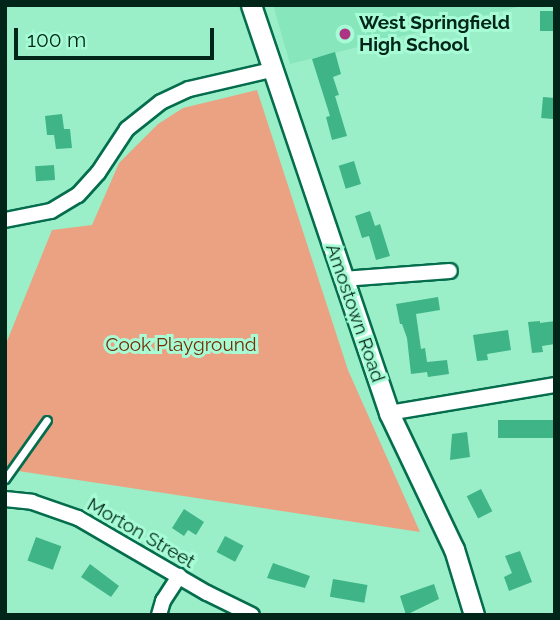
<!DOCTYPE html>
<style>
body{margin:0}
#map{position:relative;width:560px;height:620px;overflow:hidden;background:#9aefc9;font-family:Raleway,sans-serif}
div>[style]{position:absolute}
.built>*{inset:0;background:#87e6bc}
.green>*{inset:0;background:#eba282}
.building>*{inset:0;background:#3eb487;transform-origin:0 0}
.roads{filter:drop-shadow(2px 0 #056d4d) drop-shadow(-2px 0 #056d4d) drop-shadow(0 2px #056d4d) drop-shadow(0 -2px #056d4d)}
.lane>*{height:7px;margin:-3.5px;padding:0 3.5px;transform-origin:3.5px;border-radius:3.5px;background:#fff}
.street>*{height:14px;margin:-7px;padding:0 7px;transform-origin:7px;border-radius:7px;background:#fff}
.secondary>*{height:19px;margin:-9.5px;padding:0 9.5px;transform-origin:9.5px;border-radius:9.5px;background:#fff}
.dots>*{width:19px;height:19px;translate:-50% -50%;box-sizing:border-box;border:4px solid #a7fcd6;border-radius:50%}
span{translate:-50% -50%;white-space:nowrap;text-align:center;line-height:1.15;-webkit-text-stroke:6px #a7fcd6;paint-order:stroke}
.poi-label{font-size:19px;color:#012619;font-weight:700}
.left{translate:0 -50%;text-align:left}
.street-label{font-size:19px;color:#012619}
.park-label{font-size:19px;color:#752d04}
.frame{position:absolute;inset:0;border:7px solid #012619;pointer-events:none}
.scale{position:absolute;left:14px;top:28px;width:200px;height:32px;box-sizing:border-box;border:4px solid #012619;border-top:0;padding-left:9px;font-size:21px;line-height:24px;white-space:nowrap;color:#012619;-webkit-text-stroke:5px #a7fcd6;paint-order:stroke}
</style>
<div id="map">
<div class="built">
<div style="clip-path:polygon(273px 5px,526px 5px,290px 64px)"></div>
</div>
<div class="green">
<div style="clip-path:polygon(257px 90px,348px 370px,420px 532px,5px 469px,5px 346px,52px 230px,92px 225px,119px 163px,158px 124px,183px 108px)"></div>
</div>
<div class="building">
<div style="left:540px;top:11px;width:15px;height:20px"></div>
<div style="clip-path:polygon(335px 52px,341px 74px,333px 77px,339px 95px,335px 96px,347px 136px,332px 140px,326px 117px,330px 116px,312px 59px)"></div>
<div style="left:543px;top:97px;width:12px;height:21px;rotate:5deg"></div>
<div style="clip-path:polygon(62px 114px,64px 129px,70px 129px,72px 148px,56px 149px,54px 135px,47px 135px,45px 116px)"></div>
<div style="left:354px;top:161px;width:24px;height:16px;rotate:73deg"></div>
<div style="left:54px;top:165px;width:15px;height:19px;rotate:86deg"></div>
<div style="clip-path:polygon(370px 211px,375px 226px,380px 224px,390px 256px,376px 260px,369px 236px,362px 238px,355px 216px)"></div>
<div style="clip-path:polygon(438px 297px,440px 310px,416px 314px,421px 349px,425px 348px,427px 362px,447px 360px,449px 374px,428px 377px,427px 372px,411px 374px,407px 338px,402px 324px,400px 324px,396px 304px)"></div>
<div style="clip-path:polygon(540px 321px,540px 323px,555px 321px,555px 344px,542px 346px,543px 352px,532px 353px,528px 322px)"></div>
<div style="clip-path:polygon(508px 330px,511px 350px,487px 354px,488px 360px,477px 361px,473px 335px)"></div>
<div style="left:555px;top:420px;width:18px;height:57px;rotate:90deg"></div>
<div style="clip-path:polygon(467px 432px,470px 457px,450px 460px,452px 434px)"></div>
<div style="left:481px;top:489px;width:25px;height:16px;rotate:63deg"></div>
<div style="clip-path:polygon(184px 509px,204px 522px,196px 535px,188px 530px,184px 536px,172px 528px)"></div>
<div style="left:225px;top:536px;width:21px;height:18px;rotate:28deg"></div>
<div style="left:36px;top:537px;width:27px;height:25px;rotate:20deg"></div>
<div style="clip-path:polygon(520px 551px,532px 582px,509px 591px,504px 577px,512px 573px,505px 556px)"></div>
<div style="clip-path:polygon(273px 563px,310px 576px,305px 588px,267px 578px)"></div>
<div style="clip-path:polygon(90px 564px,119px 586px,111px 597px,81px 577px)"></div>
<div style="left:333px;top:579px;width:35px;height:18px;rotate:10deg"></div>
<div style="clip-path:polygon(434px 584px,439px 599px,406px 615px,400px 596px)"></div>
</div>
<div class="roads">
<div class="lane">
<div style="left:5px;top:479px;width:72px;rotate:-54.6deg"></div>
</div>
<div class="street">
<div style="left:5px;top:220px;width:47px;rotate:-11.1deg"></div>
<div style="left:51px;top:211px;width:31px;rotate:-31deg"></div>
<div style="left:78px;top:195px;width:30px;rotate:-48deg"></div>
<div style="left:98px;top:173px;width:53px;rotate:-56.6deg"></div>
<div style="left:127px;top:129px;width:43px;rotate:-38.5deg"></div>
<div style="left:161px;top:102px;width:31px;rotate:-25deg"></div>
<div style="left:189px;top:89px;width:84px;rotate:-13deg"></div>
<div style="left:343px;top:279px;width:107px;rotate:-4.3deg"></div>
<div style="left:389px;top:413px;width:168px;rotate:-9.6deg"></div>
<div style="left:5px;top:499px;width:27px;rotate:6deg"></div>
<div style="left:32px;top:502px;width:49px;rotate:19.2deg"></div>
<div style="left:78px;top:518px;width:149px;rotate:30.2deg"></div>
<div style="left:207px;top:593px;width:50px;rotate:26.1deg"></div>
<div style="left:159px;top:615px;width:15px;rotate:-74deg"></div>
<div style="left:163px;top:601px;width:30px;rotate:-57deg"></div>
</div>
<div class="secondary">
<div style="left:251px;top:5px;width:431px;rotate:71.3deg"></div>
<div style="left:389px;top:413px;width:151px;rotate:64.5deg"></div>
<div style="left:454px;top:549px;width:69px;rotate:73.1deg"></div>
</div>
</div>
<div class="dots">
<div style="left:345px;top:34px;background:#ae3385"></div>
</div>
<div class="poi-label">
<span class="left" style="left:359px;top:34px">West Springfield<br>High School</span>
</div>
<div class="street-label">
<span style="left:355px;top:313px;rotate:71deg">Amostown Road</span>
<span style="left:141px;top:533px;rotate:30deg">Morton Street</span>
</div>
<div class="park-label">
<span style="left:181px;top:345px">Cook Playground</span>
</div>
<div class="frame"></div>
<div class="scale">100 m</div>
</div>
